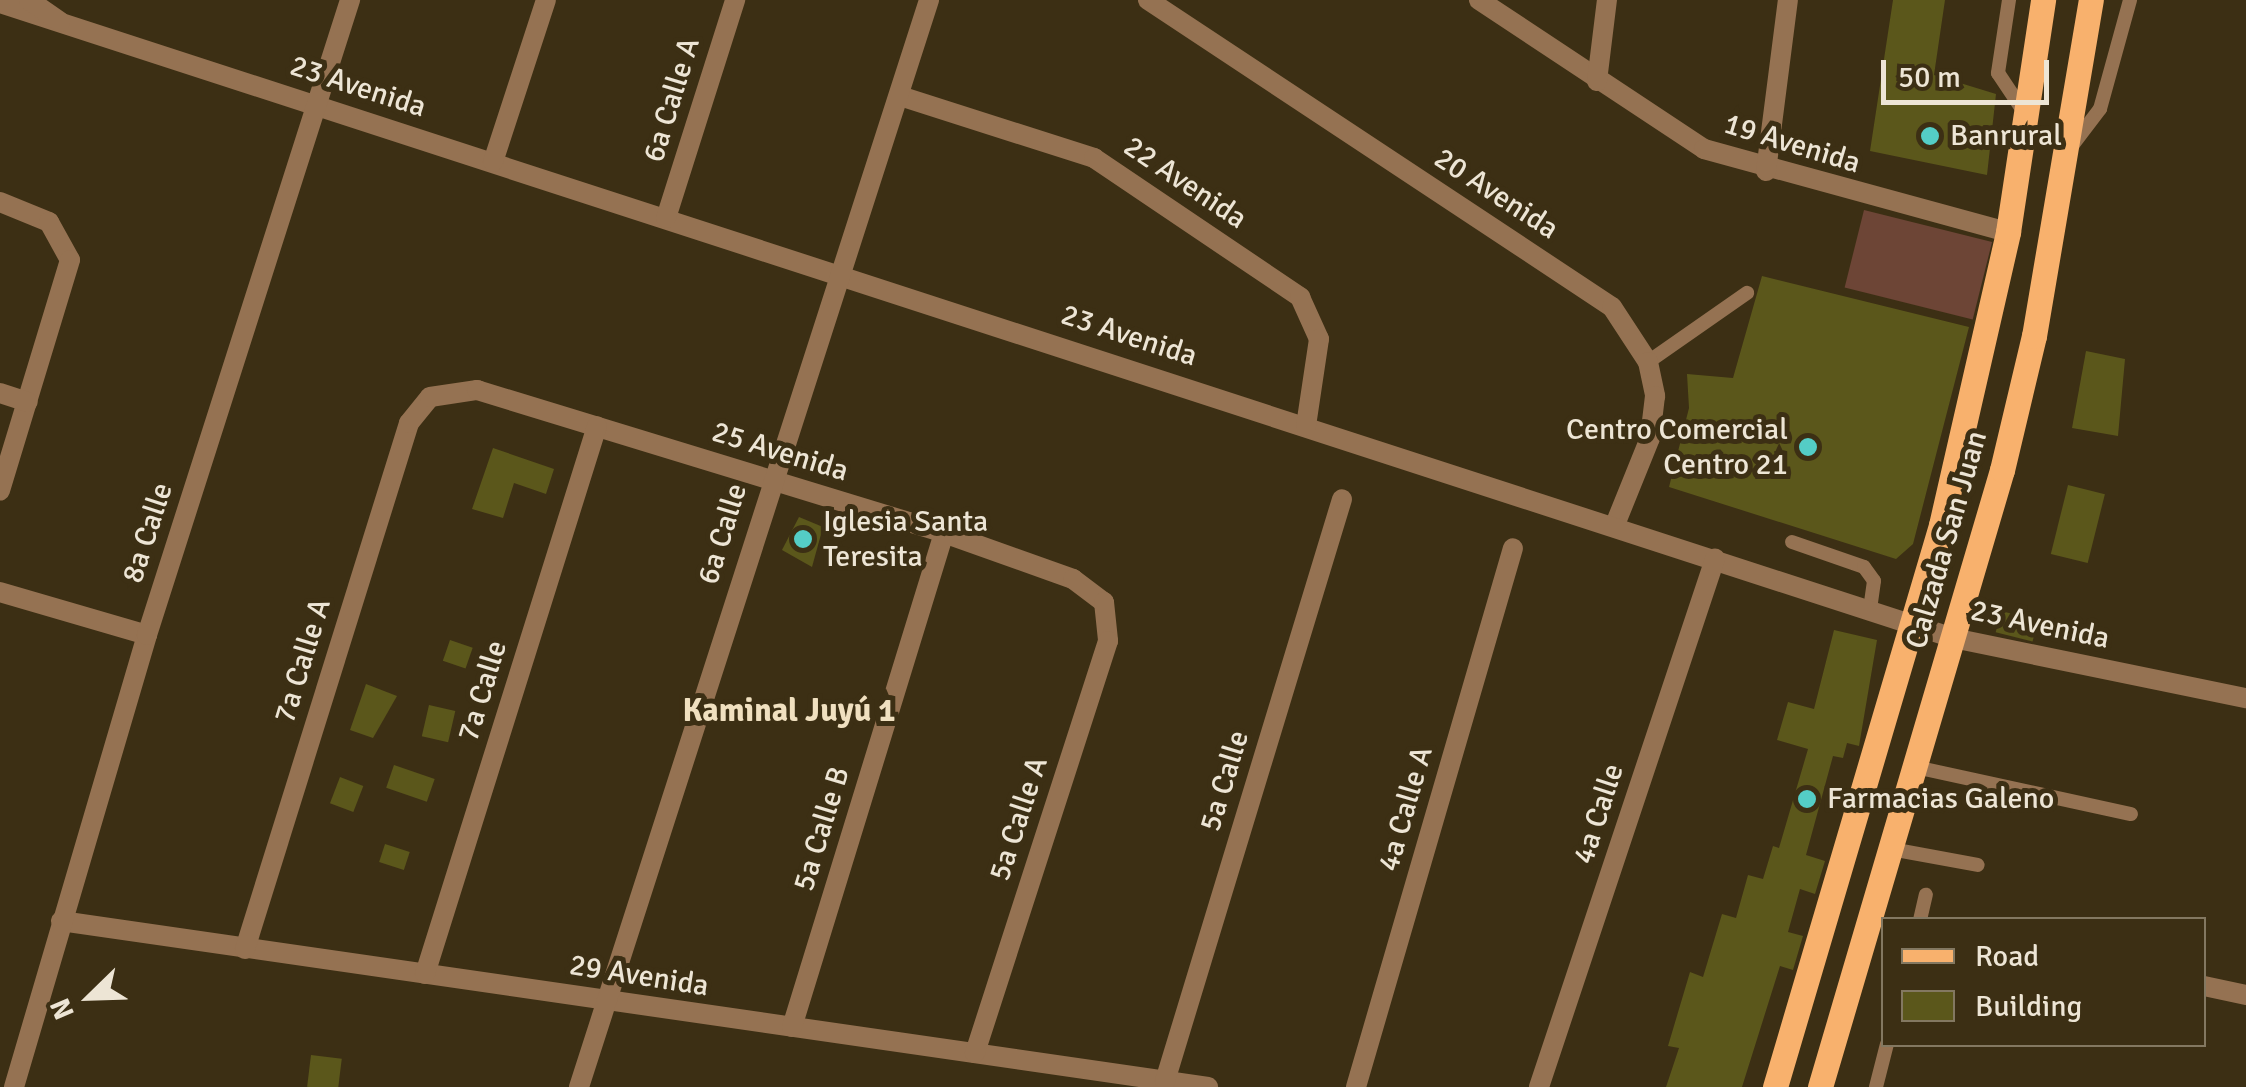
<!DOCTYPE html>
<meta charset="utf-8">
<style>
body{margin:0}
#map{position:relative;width:2246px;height:1087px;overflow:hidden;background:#3c2f14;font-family:Signika,sans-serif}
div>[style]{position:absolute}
.green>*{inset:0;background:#6d4536;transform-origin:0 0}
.building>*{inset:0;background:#5b571b;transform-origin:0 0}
.service>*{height:14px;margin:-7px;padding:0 7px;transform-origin:7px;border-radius:7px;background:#957252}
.minor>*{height:20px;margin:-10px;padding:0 10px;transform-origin:10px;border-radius:10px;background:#957252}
.tertiary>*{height:20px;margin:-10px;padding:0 10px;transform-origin:10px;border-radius:10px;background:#957252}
.primary>*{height:25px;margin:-12.5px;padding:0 12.5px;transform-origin:12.5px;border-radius:12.5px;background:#f8b16d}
.dots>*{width:28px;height:28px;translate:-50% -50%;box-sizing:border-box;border:5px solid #3c2f14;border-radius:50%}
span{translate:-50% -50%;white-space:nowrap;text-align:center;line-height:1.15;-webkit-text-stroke:10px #3c2f14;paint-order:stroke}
.street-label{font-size:30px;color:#ede5d5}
.poi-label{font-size:30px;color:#ede5d5}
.left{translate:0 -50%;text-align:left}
.right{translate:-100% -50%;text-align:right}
.neighbourhood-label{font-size:32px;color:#f0e0c0;font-weight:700}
.legend{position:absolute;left:1881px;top:917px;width:325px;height:130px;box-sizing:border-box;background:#3c2f14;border:2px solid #837861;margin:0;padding:12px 18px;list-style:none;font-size:30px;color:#ede5d5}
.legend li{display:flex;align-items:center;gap:20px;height:50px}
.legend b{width:50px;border:2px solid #837861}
.north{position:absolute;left:40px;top:947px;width:100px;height:100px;-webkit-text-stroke:8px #3c2f14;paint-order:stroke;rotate:247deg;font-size:28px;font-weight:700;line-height:40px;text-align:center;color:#ede5d5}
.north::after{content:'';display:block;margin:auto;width:35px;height:45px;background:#ede5d5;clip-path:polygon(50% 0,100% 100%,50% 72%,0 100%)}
.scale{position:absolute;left:1881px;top:60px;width:168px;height:45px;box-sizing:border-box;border:5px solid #ede5d5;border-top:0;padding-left:12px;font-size:30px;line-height:35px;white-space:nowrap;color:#ede5d5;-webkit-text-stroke:8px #3c2f14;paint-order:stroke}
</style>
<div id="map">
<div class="green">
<div style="left:1864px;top:210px;width:132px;height:80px;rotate:14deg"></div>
</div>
<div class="building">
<div style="clip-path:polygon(1893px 0,1945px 0,1934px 75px,1996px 94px,1987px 175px,1870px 151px)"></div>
<div style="clip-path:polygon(1762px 276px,1969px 327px,1913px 544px,1896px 559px,1669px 487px,1689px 408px,1687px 374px,1733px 378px)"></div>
<div style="clip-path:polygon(2086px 351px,2125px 359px,2118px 436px,2072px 428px)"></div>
<div style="clip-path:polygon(493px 448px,554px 469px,546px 494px,514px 483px,503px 518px,472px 509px)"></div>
<div style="left:2068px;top:485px;width:38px;height:71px;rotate:14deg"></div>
<div style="clip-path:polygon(799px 517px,823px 527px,812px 567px,782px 550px)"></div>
<div style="left:2001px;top:611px;width:38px;height:22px;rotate:14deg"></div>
<div style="clip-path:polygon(1834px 630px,1877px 640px,1859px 746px,1847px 743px,1843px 758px,1833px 756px,1806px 855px,1825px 861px,1815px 894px,1800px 889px,1788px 932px,1803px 936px,1793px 970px,1780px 966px,1742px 1087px,1666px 1087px,1679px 1048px,1668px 1046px,1690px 972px,1703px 977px,1722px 914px,1736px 918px,1748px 875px,1763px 879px,1773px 846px,1779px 848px,1808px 749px,1777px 740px,1788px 702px,1814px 709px)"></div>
<div style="left:450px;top:640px;width:24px;height:22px;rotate:19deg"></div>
<div style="clip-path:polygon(366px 684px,397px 696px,373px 738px,350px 730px)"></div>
<div style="left:429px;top:705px;width:27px;height:32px;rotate:13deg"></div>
<div style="left:394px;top:765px;width:43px;height:24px;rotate:19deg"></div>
<div style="left:340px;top:777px;width:25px;height:28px;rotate:21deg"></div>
<div style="left:385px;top:844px;width:26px;height:19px;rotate:18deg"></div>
<div style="left:311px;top:1055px;width:31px;height:32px;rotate:7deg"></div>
</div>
<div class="service">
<div style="left:2009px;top:0;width:74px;rotate:98.6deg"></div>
<div style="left:1998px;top:73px;width:50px;rotate:56.3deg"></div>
<div style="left:2071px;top:147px;width:48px;rotate:-52.7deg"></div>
<div style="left:2100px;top:109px;width:113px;rotate:-74.6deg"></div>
<div style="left:1648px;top:362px;width:121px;rotate:-34.9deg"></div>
<div style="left:1792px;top:542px;width:76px;rotate:19.1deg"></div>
<div style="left:1864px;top:567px;width:17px;rotate:54deg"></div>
<div style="left:1874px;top:581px;width:28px;rotate:98deg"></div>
<div style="left:1915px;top:767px;width:221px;rotate:12.3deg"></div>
<div style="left:1891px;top:849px;width:88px;rotate:10.4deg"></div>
<div style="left:1920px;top:920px;width:26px;rotate:-77deg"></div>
<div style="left:1876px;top:1087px;width:44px;rotate:-75.7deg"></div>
</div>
<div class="minor">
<div style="left:1148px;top:0;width:556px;rotate:33.49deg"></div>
<div style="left:1612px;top:307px;width:66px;rotate:56.8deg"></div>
<div style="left:1648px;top:362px;width:35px;rotate:78deg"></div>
<div style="left:1655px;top:396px;width:42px;rotate:96.8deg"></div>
<div style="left:1650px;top:438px;width:96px;rotate:112deg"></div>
<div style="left:1479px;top:0;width:270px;rotate:33.5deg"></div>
<div style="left:1704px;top:149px;width:315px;rotate:15.3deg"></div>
<div style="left:0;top:3px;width:2054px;rotate:18.01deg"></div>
<div style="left:1953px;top:638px;width:299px;rotate:11.6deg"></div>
<div style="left:1597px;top:81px;width:82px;rotate:-83deg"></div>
<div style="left:900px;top:96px;width:204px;rotate:17.7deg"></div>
<div style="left:1094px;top:158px;width:249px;rotate:34deg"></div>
<div style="left:1300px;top:297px;width:46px;rotate:65.7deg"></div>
<div style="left:1319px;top:339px;width:88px;rotate:98.5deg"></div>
<div style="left:493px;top:162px;width:170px;rotate:-71.9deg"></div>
<div style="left:1766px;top:171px;width:172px;rotate:-82.7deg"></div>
<div style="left:0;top:202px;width:53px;rotate:22.2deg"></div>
<div style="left:49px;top:222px;width:43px;rotate:61.1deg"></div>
<div style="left:70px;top:260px;width:241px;rotate:106.9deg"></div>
<div style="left:666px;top:218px;width:229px;rotate:-72.4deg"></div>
<div style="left:0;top:393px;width:29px;rotate:18deg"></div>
<div style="left:0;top:592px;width:153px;rotate:16.3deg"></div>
<div style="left:61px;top:921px;width:1159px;rotate:8.23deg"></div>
<div style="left:245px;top:949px;width:551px;rotate:-72.68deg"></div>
<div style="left:409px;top:423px;width:33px;rotate:-51deg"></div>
<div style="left:430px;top:397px;width:48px;rotate:-8.5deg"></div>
<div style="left:477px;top:390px;width:488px;rotate:17deg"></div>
<div style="left:944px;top:533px;width:137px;rotate:19.6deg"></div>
<div style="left:1073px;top:579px;width:39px;rotate:37deg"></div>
<div style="left:1104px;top:602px;width:39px;rotate:84deg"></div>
<div style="left:1108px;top:641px;width:433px;rotate:107.9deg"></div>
<div style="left:425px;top:974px;width:574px;rotate:-72.57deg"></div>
<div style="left:2204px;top:986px;width:43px;rotate:12.1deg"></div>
<div style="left:792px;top:1027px;width:517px;rotate:-72.9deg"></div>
<div style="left:1165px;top:1081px;width:608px;rotate:-73.08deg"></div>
<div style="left:14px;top:1087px;width:471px;rotate:-73.6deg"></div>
<div style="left:147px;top:635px;width:667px;rotate:-72.27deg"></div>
<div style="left:579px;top:1087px;width:1142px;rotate:-72.15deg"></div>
<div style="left:1356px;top:1087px;width:561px;rotate:-73.76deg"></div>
<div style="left:1539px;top:1087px;width:557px;rotate:-71.57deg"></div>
</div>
<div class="tertiary">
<div style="left:29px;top:0;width:38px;rotate:35deg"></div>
</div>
<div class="primary">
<div style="left:1775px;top:1087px;width:586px;rotate:-73.54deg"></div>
<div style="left:1941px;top:525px;width:301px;rotate:-77.1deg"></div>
<div style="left:2008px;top:232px;width:235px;rotate:-81.4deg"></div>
<div style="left:1820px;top:1087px;width:643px;rotate:-73.57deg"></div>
<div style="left:2002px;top:470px;width:138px;rotate:-76.6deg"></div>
<div style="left:2034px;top:336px;width:341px;rotate:-80.4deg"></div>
</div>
<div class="dots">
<div style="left:1930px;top:136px;background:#54cdc6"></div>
<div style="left:1808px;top:447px;background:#54cdc6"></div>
<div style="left:803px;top:539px;background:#54cdc6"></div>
<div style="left:1807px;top:799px;background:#54cdc6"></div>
</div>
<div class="street-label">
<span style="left:358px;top:87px;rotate:18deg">23 Avenida</span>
<span style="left:672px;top:100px;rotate:-73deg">6a Calle A</span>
<span style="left:1792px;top:144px;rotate:17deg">19 Avenida</span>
<span style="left:1185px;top:183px;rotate:34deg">22 Avenida</span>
<span style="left:1496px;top:194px;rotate:33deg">20 Avenida</span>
<span style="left:1129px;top:336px;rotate:18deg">23 Avenida</span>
<span style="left:780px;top:452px;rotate:17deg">25 Avenida</span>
<span style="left:148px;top:533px;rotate:-72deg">8a Calle</span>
<span style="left:723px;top:534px;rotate:-73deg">6a Calle</span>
<span style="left:1947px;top:540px;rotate:-74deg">Calzada San Juan</span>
<span style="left:2040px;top:625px;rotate:12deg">23 Avenida</span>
<span style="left:303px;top:661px;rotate:-73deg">7a Calle A</span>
<span style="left:483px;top:691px;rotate:-73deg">7a Calle</span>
<span style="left:1225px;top:781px;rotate:-73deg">5a Calle</span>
<span style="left:1406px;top:809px;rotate:-74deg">4a Calle A</span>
<span style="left:1599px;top:814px;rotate:-72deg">4a Calle</span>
<span style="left:1019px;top:819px;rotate:-72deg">5a Calle A</span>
<span style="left:822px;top:829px;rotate:-73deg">5a Calle B</span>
<span style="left:639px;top:976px;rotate:9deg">29 Avenida</span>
</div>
<div class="poi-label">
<span class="left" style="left:1950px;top:136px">Banrural</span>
<span class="right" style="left:1788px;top:447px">Centro Comercial<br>Centro 21</span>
<span class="left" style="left:823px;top:539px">Iglesia Santa<br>Teresita</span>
<span class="left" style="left:1827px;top:799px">Farmacias Galeno</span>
</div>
<div class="neighbourhood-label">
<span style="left:789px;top:711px">Kaminal Juyú 1</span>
</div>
<ul class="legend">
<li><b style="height:12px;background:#f8b16d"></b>Road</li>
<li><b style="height:28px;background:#5b571b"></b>Building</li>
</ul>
<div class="north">N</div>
<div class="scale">50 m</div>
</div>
